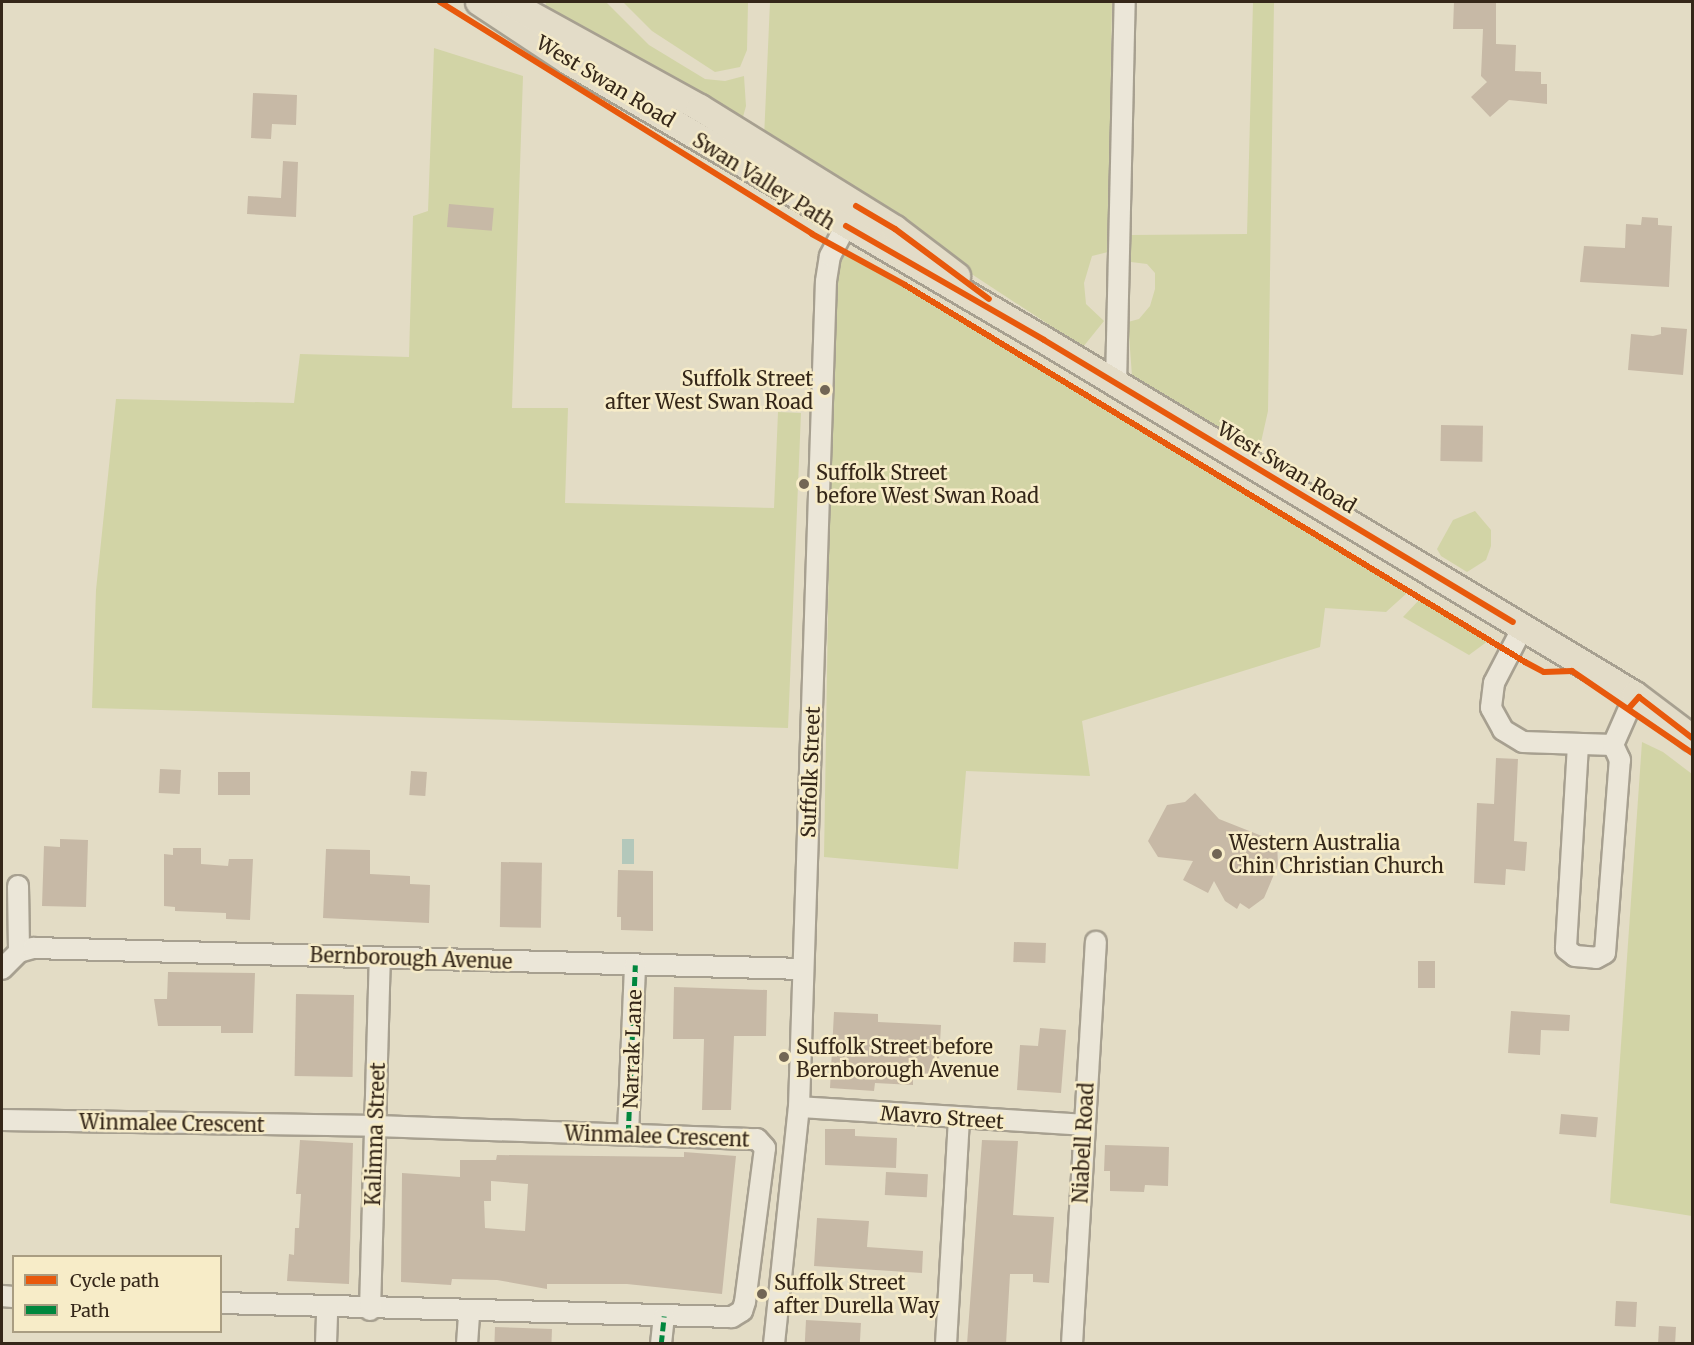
<!DOCTYPE html>
<style>
body{margin:0}
#map{position:relative;width:1694px;height:1345px;overflow:hidden;background:#e3dcc5;font-family:Merriweather,serif}
div>[style]{position:absolute}
.green>*{inset:0;background:#d2d4a6}
.water>*{inset:0;background:#b3c8bb;transform-origin:0 0}
.building>*{inset:0;background:#c7b9a6;transform-origin:0 0}
.roads{filter:drop-shadow(2px 0 #a7a090) drop-shadow(-2px 0 #a7a090) drop-shadow(0 2px #a7a090) drop-shadow(0 -2px #a7a090)}
.minor>*{height:20px;margin:-10px;padding:0 10px;transform-origin:10px;border-radius:10px;background:#ebe6d8}
.major>*{height:26px;margin:-13px;padding:0 13px;transform-origin:13px;border-radius:13px;background:#e3dcc8}
.quiet>*{height:4.5px;margin-top:-2.25px;transform-origin:0;background:repeating-linear-gradient(90deg,#00873e 0 9px,transparent 0 13.5px)}
.cycleway>*{height:6px;margin:-3px;padding:0 3px;transform-origin:3px;border-radius:3px;background:#e8590c}
.dots>*{width:16px;height:16px;translate:-50% -50%;box-sizing:border-box;border:3px solid #f7ecc8;border-radius:50%}
span{translate:-50% -50%;white-space:nowrap;text-align:center;line-height:1.15;-webkit-text-stroke:5px #f7ecc8;paint-order:stroke}
.street-label{font-size:20px;color:#352719}
.poi-label{font-size:20px;color:#352719}
.right{translate:-100% -50%;text-align:right}
.left{translate:0 -50%;text-align:left}
.frame{position:absolute;inset:0;border:3px solid #352719;pointer-events:none}
.legend{position:absolute;left:12px;top:1255px;width:210px;height:78px;box-sizing:border-box;background:#f7ecc8;border:2px solid #a99d82;margin:0;padding:8px 10px;list-style:none;font-size:18px;color:#352719}
.legend li{display:flex;align-items:center;gap:12px;height:30px}
.legend b{width:30px;border:2px solid #a99d82}
</style>
<div id="map">
<div class="green">
<div style="clip-path:polygon(546px 2px,606px 2px,649px 45px,705px 79px,725px 81px,744px 76px,746px 106px,741px 124px,545px 9px)"></div>
<div style="clip-path:polygon(623px 2px,748px 2px,747px 50px,740px 67px,715px 72px,652px 31px)"></div>
<div style="clip-path:polygon(770px 2px,1112px 2px,1108px 252px,1092px 256px,1084px 283px,1086px 304px,1104px 321px,1083px 347px,764px 138px)"></div>
<div style="clip-path:polygon(1253px 2px,1274px 2px,1268px 411px,1259px 451px,1132px 376px,1128px 322px,1139px 319px,1150px 306px,1155px 289px,1155px 273px,1147px 264px,1131px 262px,1130px 235px,1247px 234px)"></div>
<div style="clip-path:polygon(434px 48px,523px 76px,512px 408px,568px 408px,565px 503px,774px 508px,778px 412px,801px 413px,788px 728px,92px 708px,96px 590px,116px 399px,294px 403px,300px 354px,409px 357px,413px 216px,428px 211px)"></div>
<div style="clip-path:polygon(845px 251px,1407px 593px,1386px 612px,1325px 608px,1320px 647px,1082px 721px,1090px 776px,966px 771px,958px 869px,824px 857px,833px 305px,838px 297px,834px 288px,840px 255px)"></div>
<div style="clip-path:polygon(1475px 511px,1491px 530px,1491px 546px,1486px 560px,1467px 572px,1441px 556px,1437px 549px,1453px 520px)"></div>
<div style="clip-path:polygon(1419px 600px,1488px 641px,1469px 655px,1403px 617px)"></div>
<div style="clip-path:polygon(1642px 742px,1663px 752px,1692px 774px,1692px 1216px,1610px 1203px)"></div>
</div>
<div class="water">
<div style="left:622px;top:839px;width:12px;height:25px"></div>
</div>
<div class="building">
<div style="clip-path:polygon(1454px 2px,1496px 2px,1496px 44px,1516px 45px,1515px 71px,1541px 72px,1541px 84px,1547px 84px,1547px 104px,1509px 100px,1490px 117px,1471px 97px,1487px 82px,1481px 76px,1483px 29px,1453px 29px)"></div>
<div style="clip-path:polygon(253px 93px,297px 95px,296px 125px,272px 124px,271px 139px,251px 138px)"></div>
<div style="clip-path:polygon(283px 161px,298px 162px,296px 217px,247px 214px,248px 196px,281px 198px)"></div>
<div style="left:449px;top:204px;width:45px;height:23px;rotate:5deg"></div>
<div style="clip-path:polygon(1642px 217px,1658px 218px,1658px 225px,1672px 226px,1669px 287px,1580px 282px,1584px 246px,1625px 248px,1626px 224px,1641px 225px)"></div>
<div style="clip-path:polygon(1661px 327px,1687px 329px,1683px 375px,1628px 370px,1631px 334px,1653px 336px,1661px 334px)"></div>
<div style="left:1441px;top:425px;width:42px;height:36px;rotate:1deg"></div>
<div style="clip-path:polygon(1496px 758px,1518px 759px,1514px 841px,1527px 842px,1525px 871px,1506px 869px,1505px 885px,1474px 883px,1477px 803px,1494px 804px)"></div>
<div style="left:160px;top:769px;width:21px;height:24px;rotate:3deg"></div>
<div style="left:411px;top:771px;width:16px;height:24px;rotate:4deg"></div>
<div style="left:218px;top:772px;width:32px;height:23px"></div>
<div style="clip-path:polygon(1195px 793px,1219px 819px,1277px 842px,1278px 865px,1264px 898px,1249px 909px,1240px 903px,1237px 909px,1225px 901px,1214px 881px,1208px 893px,1183px 880px,1193px 861px,1158px 857px,1148px 841px,1167px 805px,1185px 802px)"></div>
<div style="clip-path:polygon(60px 839px,88px 840px,86px 907px,42px 906px,44px 846px,60px 847px)"></div>
<div style="clip-path:polygon(173px 848px,201px 848px,201px 864px,228px 866px,229px 859px,253px 859px,250px 920px,226px 919px,226px 913px,175px 911px,175px 907px,164px 906px,164px 854px,173px 855px)"></div>
<div style="clip-path:polygon(326px 849px,370px 850px,370px 874px,410px 876px,410px 884px,430px 885px,429px 923px,323px 918px)"></div>
<div style="left:501px;top:862px;width:41px;height:65px;rotate:1deg"></div>
<div style="clip-path:polygon(618px 870px,653px 871px,653px 931px,621px 930px,621px 917px,617px 917px)"></div>
<div style="left:1014px;top:942px;width:32px;height:20px;rotate:2deg"></div>
<div style="left:1418px;top:961px;width:17px;height:27px"></div>
<div style="clip-path:polygon(168px 972px,255px 973px,253px 1033px,221px 1033px,221px 1026px,158px 1026px,154px 999px,167px 999px)"></div>
<div style="clip-path:polygon(674px 987px,767px 990px,766px 1036px,734px 1036px,731px 1110px,702px 1110px,704px 1039px,673px 1039px)"></div>
<div style="left:296px;top:994px;width:58px;height:82px;rotate:1deg"></div>
<div style="clip-path:polygon(1511px 1011px,1570px 1015px,1569px 1031px,1541px 1030px,1540px 1055px,1508px 1053px)"></div>
<div style="clip-path:polygon(834px 1012px,878px 1014px,878px 1022px,941px 1025px,938px 1078px,913px 1077px,913px 1085px,875px 1083px,874px 1091px,830px 1088px)"></div>
<div style="clip-path:polygon(1040px 1028px,1066px 1030px,1061px 1093px,1017px 1090px,1020px 1045px,1038px 1046px)"></div>
<div style="left:1561px;top:1114px;width:37px;height:20px;rotate:5deg"></div>
<div style="clip-path:polygon(825px 1129px,855px 1129px,855px 1136px,897px 1138px,896px 1168px,825px 1165px)"></div>
<div style="clip-path:polygon(300px 1140px,353px 1143px,349px 1284px,287px 1281px,289px 1254px,294px 1255px,295px 1228px,299px 1228px,301px 1194px,296px 1194px)"></div>
<div style="clip-path:polygon(982px 1140px,1018px 1141px,1013px 1215px,1054px 1217px,1049px 1283px,1033px 1282px,1033px 1274px,1010px 1274px,1006px 1344px,967px 1344px)"></div>
<div style="clip-path:polygon(1105px 1145px,1169px 1147px,1168px 1186px,1145px 1185px,1144px 1192px,1110px 1191px,1110px 1171px,1104px 1171px)"></div>
<div style="clip-path:polygon(evenodd,684px 1152px,736px 1156px,722px 1294px,627px 1284px,547px 1284px,547px 1289px,497px 1280px,452px 1279px,451px 1285px,401px 1282px,402px 1173px,460px 1177px,460px 1160px,496px 1160px,497px 1155px,684px 1157px,684px 1152px,491px 1181px,528px 1184px,525px 1231px,485px 1228px,484px 1201px,491px 1201px,491px 1181px)"></div>
<div style="left:886px;top:1172px;width:42px;height:23px;rotate:3deg"></div>
<div style="clip-path:polygon(817px 1218px,869px 1221px,867px 1247px,923px 1251px,922px 1273px,814px 1266px)"></div>
<div style="left:1616px;top:1301px;width:21px;height:25px;rotate:3deg"></div>
<div style="left:806px;top:1320px;width:55px;height:22px;rotate:3deg"></div>
<div style="left:1659px;top:1326px;width:17px;height:18px;rotate:3deg"></div>
<div style="left:495px;top:1327px;width:57px;height:17px;rotate:2deg"></div>
</div>
<div class="roads">
<div class="minor">
<div style="left:1116px;top:384px;width:382px;rotate:-88.7deg"></div>
<div style="left:1523px;top:627px;width:63px;rotate:117.4deg"></div>
<div style="left:1494px;top:683px;width:25px;rotate:97deg"></div>
<div style="left:1491px;top:708px;width:25px;rotate:61deg"></div>
<div style="left:1503px;top:730px;width:23px;rotate:31deg"></div>
<div style="left:1523px;top:742px;width:90px;rotate:1.9deg"></div>
<div style="left:1613px;top:745px;width:55px;rotate:-66.3deg"></div>
<div style="left:1578px;top:745px;width:204px;rotate:93.4deg"></div>
<div style="left:1566px;top:949px;width:11px;rotate:38deg"></div>
<div style="left:1575px;top:956px;width:21px;rotate:5deg"></div>
<div style="left:1596px;top:958px;width:10px;rotate:-29deg"></div>
<div style="left:1605px;top:953px;width:194px;rotate:-85.6deg"></div>
<div style="left:1620px;top:760px;width:17px;rotate:-115deg"></div>
<div style="left:18px;top:886px;width:66px;rotate:89.1deg"></div>
<div style="left:2px;top:969px;width:24px;rotate:-45deg"></div>
<div style="left:19px;top:952px;width:15px;rotate:-16deg"></div>
<div style="left:33px;top:948px;width:770px;rotate:1.56deg"></div>
<div style="left:799px;top:1107px;width:286px;rotate:3.6deg"></div>
<div style="left:2px;top:1120px;width:374px;rotate:0.9deg"></div>
<div style="left:376px;top:1126px;width:381px;rotate:2deg"></div>
<div style="left:757px;top:1139px;width:12px;rotate:48deg"></div>
<div style="left:765px;top:1148px;width:155px;rotate:97.4deg"></div>
<div style="left:745px;top:1302px;width:9px;rotate:108deg"></div>
<div style="left:742px;top:1311px;width:12px;rotate:149deg"></div>
<div style="left:732px;top:1317px;width:512px;rotate:-178.43deg"></div>
<div style="left:628px;top:1134px;width:169px;rotate:-87.6deg"></div>
<div style="left:2px;top:1296px;width:12px;rotate:5deg"></div>
<div style="left:370px;top:1310px;width:352px;rotate:-88.4deg"></div>
<div style="left:326px;top:1344px;width:37px;rotate:-88deg"></div>
<div style="left:467px;top:1344px;width:32px;rotate:-86deg"></div>
<div style="left:661px;top:1344px;width:28px;rotate:-84deg"></div>
<div style="left:774px;top:1344px;width:238px;rotate:-84deg"></div>
<div style="left:799px;top:1107px;width:826px;rotate:-88.13deg"></div>
<div style="left:826px;top:281px;width:25px;rotate:-81deg"></div>
<div style="left:830px;top:256px;width:47px;rotate:-62.4deg"></div>
<div style="left:946px;top:1344px;width:225px;rotate:-86.7deg"></div>
<div style="left:1072px;top:1344px;width:403px;rotate:-86.6deg"></div>
</div>
<div class="major">
<div style="left:479px;top:2px;width:107px;rotate:33.5deg"></div>
<div style="left:568px;top:61px;width:552px;rotate:30.38deg"></div>
<div style="left:1044px;top:340px;width:689px;rotate:30.99deg"></div>
<div style="left:1635px;top:695px;width:71px;rotate:37deg"></div>
<div style="left:508px;top:2px;width:219px;rotate:28.9deg"></div>
<div style="left:700px;top:108px;width:229px;rotate:31.8deg"></div>
<div style="left:895px;top:229px;width:78px;rotate:37.2deg"></div>
</div>
</div>
<div class="quiet">
<div style="left:628px;top:1134px;width:169px;rotate:-87.6deg"></div>
<div style="left:661px;top:1344px;width:28px;rotate:-84deg"></div>
</div>
<div class="cycleway">
<div style="left:440px;top:2px;width:438px;rotate:31.9deg"></div>
<div style="left:812px;top:234px;width:106px;rotate:28.7deg"></div>
<div style="left:905px;top:285px;width:726px;rotate:31.3deg"></div>
<div style="left:1525px;top:662px;width:21px;rotate:28deg"></div>
<div style="left:1544px;top:672px;width:28px;rotate:-2deg"></div>
<div style="left:1572px;top:671px;width:145px;rotate:34.3deg"></div>
<div style="left:856px;top:206px;width:45px;rotate:30.5deg"></div>
<div style="left:895px;top:229px;width:117px;rotate:36.7deg"></div>
<div style="left:846px;top:226px;width:228px;rotate:29.9deg"></div>
<div style="left:1044px;top:340px;width:547px;rotate:31.02deg"></div>
<div style="left:1629px;top:708px;width:15px;rotate:-48deg"></div>
<div style="left:1639px;top:697px;width:67px;rotate:37.7deg"></div>
</div>
<div class="dots">
<div style="left:825px;top:390px;background:#726655"></div>
<div style="left:804px;top:484px;background:#726655"></div>
<div style="left:1217px;top:854px;background:#726655"></div>
<div style="left:784px;top:1057px;background:#726655"></div>
<div style="left:762px;top:1294px;background:#726655"></div>
</div>
<div class="street-label">
<span style="left:606px;top:81px;rotate:31deg">West Swan Road</span>
<span style="left:764px;top:181px;rotate:32deg">Swan Valley Path</span>
<span style="left:1287px;top:467px;rotate:31deg">West Swan Road</span>
<span style="left:810px;top:772px;rotate:-88deg">Suffolk Street</span>
<span style="left:411px;top:958px;rotate:2deg">Bernborough Avenue</span>
<span style="left:632px;top:1049px;rotate:-88deg">Narrak Lane</span>
<span style="left:942px;top:1117px;rotate:4deg">Mavro Street</span>
<span style="left:172px;top:1123px;rotate:1deg">Winmalee Crescent</span>
<span style="left:375px;top:1134px;rotate:-88deg">Kalimna Street</span>
<span style="left:657px;top:1136px;rotate:2deg">Winmalee Crescent</span>
<span style="left:1083px;top:1143px;rotate:-87deg">Niabell Road</span>
</div>
<div class="poi-label">
<span class="right" style="left:813px;top:390px">Suffolk Street<br>after West Swan Road</span>
<span class="left" style="left:816px;top:484px">Suffolk Street<br>before West Swan Road</span>
<span class="left" style="left:1229px;top:854px">Western Australia<br>Chin Christian Church</span>
<span class="left" style="left:796px;top:1058px">Suffolk Street before<br>Bernborough Avenue</span>
<span class="left" style="left:774px;top:1294px">Suffolk Street<br>after Durella Way</span>
</div>
<div class="frame"></div>
<ul class="legend">
<li><b style="height:8px;background:#e8590c"></b>Cycle path</li>
<li><b style="height:8px;background:#00873e"></b>Path</li>
</ul>
</div>
